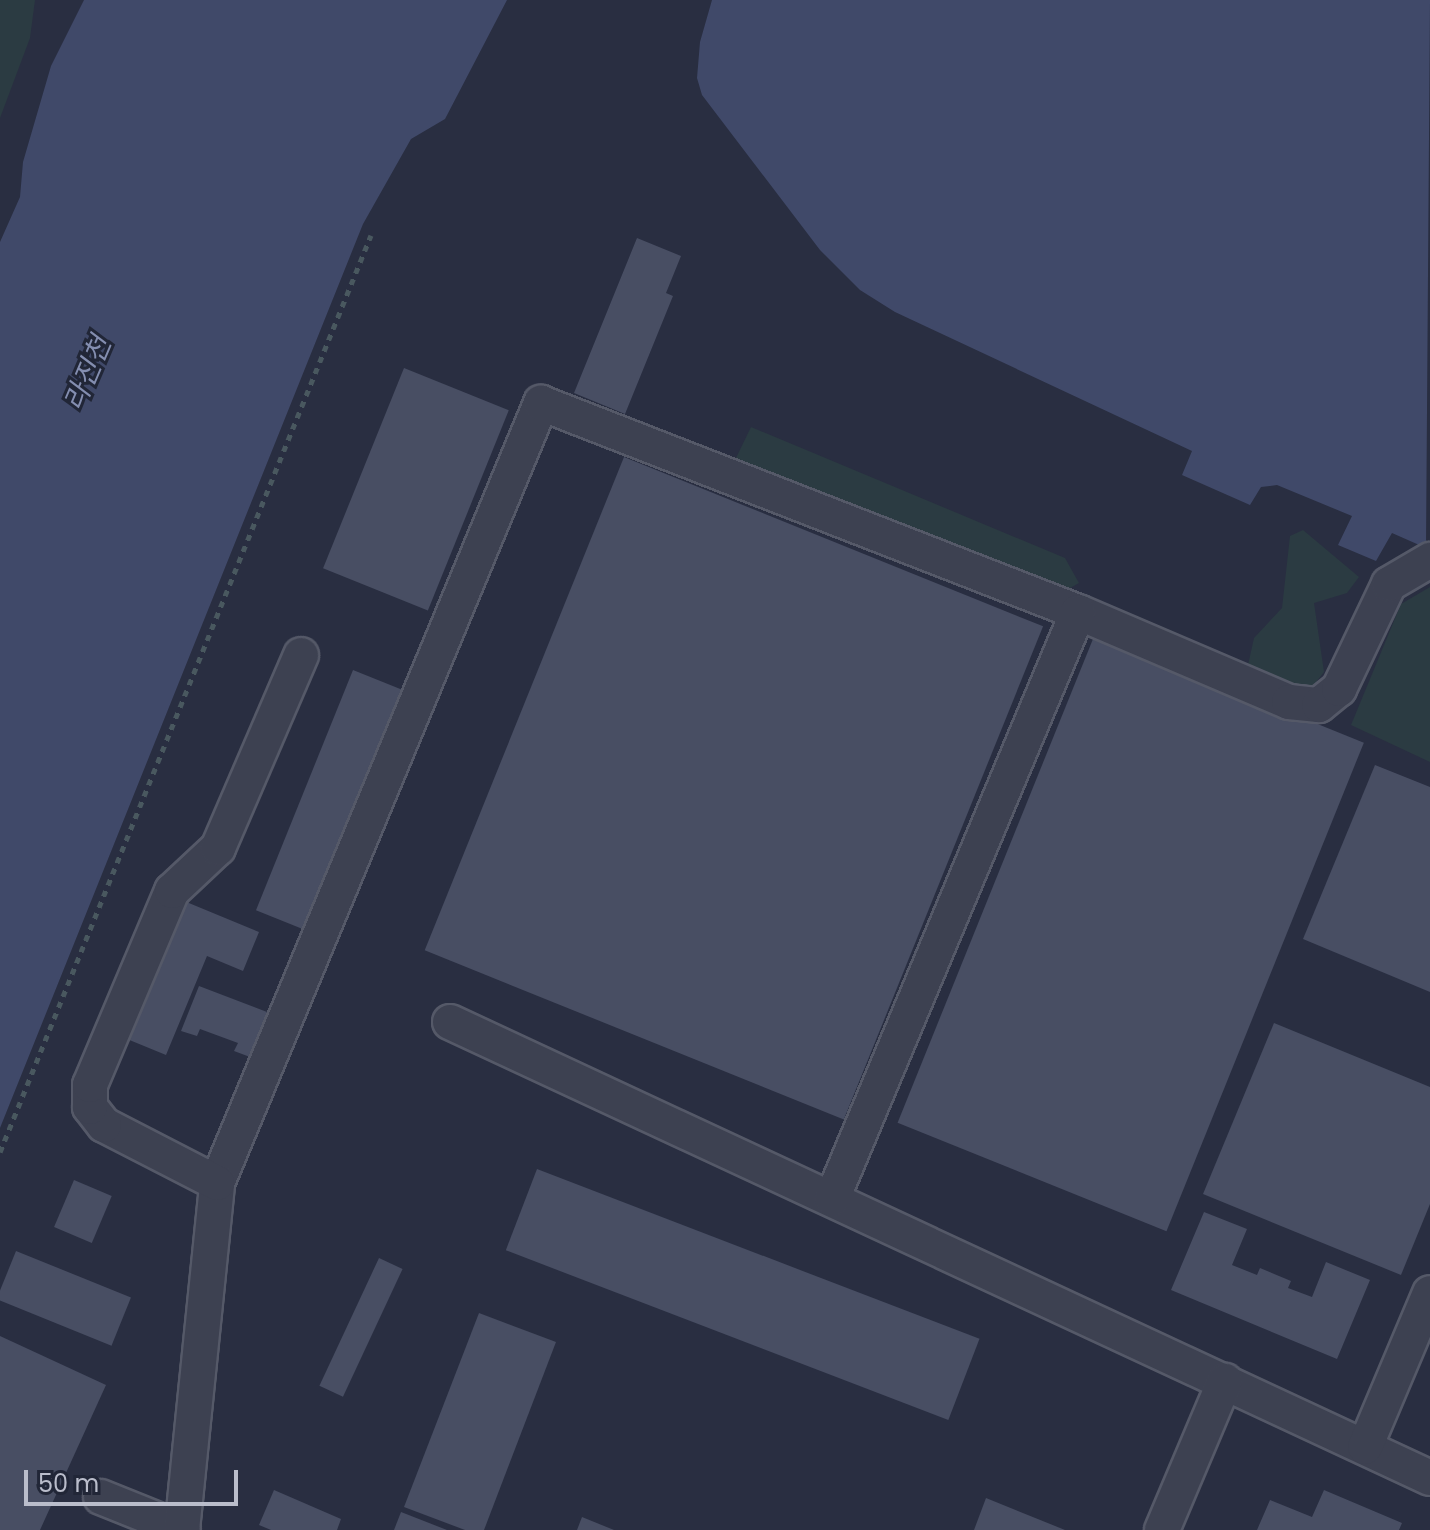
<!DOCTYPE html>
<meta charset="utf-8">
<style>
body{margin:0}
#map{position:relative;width:1430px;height:1530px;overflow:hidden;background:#292e41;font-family:Poppins,"Noto Sans KR",sans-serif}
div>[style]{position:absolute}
.green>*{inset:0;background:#2b3b42}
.water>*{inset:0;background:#404969}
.building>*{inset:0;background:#484e63;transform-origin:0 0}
.path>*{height:5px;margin-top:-2.5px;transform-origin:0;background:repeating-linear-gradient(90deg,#49585f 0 6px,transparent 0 12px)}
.roads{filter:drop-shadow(2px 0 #555968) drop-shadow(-2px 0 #555968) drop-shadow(0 2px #555968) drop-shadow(0 -2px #555968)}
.minor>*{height:34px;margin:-17px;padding:0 17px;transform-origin:17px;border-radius:17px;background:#3d4151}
span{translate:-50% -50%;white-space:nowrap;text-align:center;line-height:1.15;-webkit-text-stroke:6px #212637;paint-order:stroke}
.water-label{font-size:28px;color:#848eb0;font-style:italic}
.scale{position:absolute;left:24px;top:1470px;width:214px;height:36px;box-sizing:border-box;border:4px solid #babdcb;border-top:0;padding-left:10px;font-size:24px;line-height:28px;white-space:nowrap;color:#babdcb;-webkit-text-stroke:6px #212637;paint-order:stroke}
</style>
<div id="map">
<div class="green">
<div style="clip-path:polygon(0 0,35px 0,30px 38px,0 118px)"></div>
<div style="clip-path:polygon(751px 427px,1065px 558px,1079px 583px,1063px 592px,736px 458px)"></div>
<div style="clip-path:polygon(1303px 530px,1359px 577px,1347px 593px,1314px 603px,1324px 672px,1309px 691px,1259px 677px,1248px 665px,1254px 638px,1282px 608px,1290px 536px)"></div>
<div style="clip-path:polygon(1430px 587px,1430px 762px,1351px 725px,1401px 604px)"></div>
</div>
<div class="water">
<div style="clip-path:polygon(84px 0,507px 0,445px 119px,411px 139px,363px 224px,0 1128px,0 242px,20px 197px,23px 162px,51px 66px)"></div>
<div style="clip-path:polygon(712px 0,1430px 0,1426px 548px,1392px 533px,1376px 561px,1338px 545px,1352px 516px,1277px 485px,1261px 487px,1250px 505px,1182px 475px,1192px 451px,895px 312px,860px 290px,820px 250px,702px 95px,697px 78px,700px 42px)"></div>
</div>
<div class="building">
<div style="clip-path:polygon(637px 238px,681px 256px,666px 293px,673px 296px,625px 414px,574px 393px)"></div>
<div style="left:404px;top:368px;width:113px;height:216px;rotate:22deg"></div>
<div style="left:624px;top:457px;width:452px;height:532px;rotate:22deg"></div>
<div style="left:1095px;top:634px;width:290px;height:527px;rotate:22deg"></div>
<div style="left:353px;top:670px;width:55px;height:259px;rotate:22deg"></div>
<div style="clip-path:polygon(1375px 765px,1430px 787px,1430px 992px,1303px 939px)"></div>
<div style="clip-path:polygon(184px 901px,259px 932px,243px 971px,207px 956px,166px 1055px,127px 1039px)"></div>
<div style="clip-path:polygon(199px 986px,267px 1012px,250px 1057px,234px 1051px,238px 1043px,200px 1029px,197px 1036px,181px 1031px)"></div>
<div style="clip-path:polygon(1274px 1023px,1430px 1087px,1430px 1204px,1401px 1275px,1203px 1194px)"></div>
<div style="left:537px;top:1169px;width:474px;height:87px;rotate:21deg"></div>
<div style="left:74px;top:1180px;width:41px;height:51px;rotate:23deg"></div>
<div style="clip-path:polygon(1204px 1212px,1247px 1229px,1232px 1265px,1257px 1275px,1260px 1268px,1291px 1281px,1288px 1288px,1312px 1297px,1326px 1262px,1370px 1280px,1337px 1359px,1171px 1290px)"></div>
<div style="left:16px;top:1251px;width:124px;height:52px;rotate:22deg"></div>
<div style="left:379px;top:1258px;width:26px;height:141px;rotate:25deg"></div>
<div style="clip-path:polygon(479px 1313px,556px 1342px,484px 1530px,465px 1530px,404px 1507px)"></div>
<div style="clip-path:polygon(0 1336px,106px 1385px,40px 1530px,0 1530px)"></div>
<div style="clip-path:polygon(274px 1490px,341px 1519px,337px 1530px,271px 1530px,259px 1525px)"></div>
<div style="clip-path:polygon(1324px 1490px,1402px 1523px,1399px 1530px,1257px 1530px,1270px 1500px,1312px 1517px)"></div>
<div style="clip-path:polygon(986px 1498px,1065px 1530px,974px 1530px)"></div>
<div style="clip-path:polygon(401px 1512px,447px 1530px,394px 1530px)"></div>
<div style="clip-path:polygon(582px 1517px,614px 1530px,577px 1530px)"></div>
</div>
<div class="path">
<div style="left:0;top:1152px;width:989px;rotate:-67.97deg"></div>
</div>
<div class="roads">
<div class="minor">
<div style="left:450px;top:1022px;width:1081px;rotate:24.95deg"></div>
<div style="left:217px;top:1183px;width:845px;rotate:-67.44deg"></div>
<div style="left:541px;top:403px;width:576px;rotate:21.27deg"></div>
<div style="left:1078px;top:612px;width:229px;rotate:23.1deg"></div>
<div style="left:1289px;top:702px;width:30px;rotate:6deg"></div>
<div style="left:1319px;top:705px;width:26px;rotate:-39deg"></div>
<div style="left:1339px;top:689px;width:116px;rotate:-64.5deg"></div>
<div style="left:1389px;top:584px;width:48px;rotate:-30.3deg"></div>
<div style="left:832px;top:1199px;width:636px;rotate:-67.26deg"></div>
<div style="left:1365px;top:1447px;width:167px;rotate:-67.1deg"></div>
<div style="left:101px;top:1497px;width:88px;rotate:21.9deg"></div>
<div style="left:182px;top:1530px;width:349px;rotate:-84.2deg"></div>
<div style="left:217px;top:1183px;width:127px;rotate:-152.8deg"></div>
<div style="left:104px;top:1125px;width:23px;rotate:-128deg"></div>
<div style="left:90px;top:1107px;width:22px;rotate:-90deg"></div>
<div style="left:90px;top:1085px;width:211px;rotate:-67.1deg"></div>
<div style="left:172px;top:891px;width:63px;rotate:-43.1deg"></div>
<div style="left:218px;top:848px;width:210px;rotate:-66.7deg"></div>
<div style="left:1162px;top:1530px;width:162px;rotate:-67.1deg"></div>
</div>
</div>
<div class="water-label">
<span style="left:88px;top:374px;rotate:-67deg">라진천</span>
</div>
<div class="scale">50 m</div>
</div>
